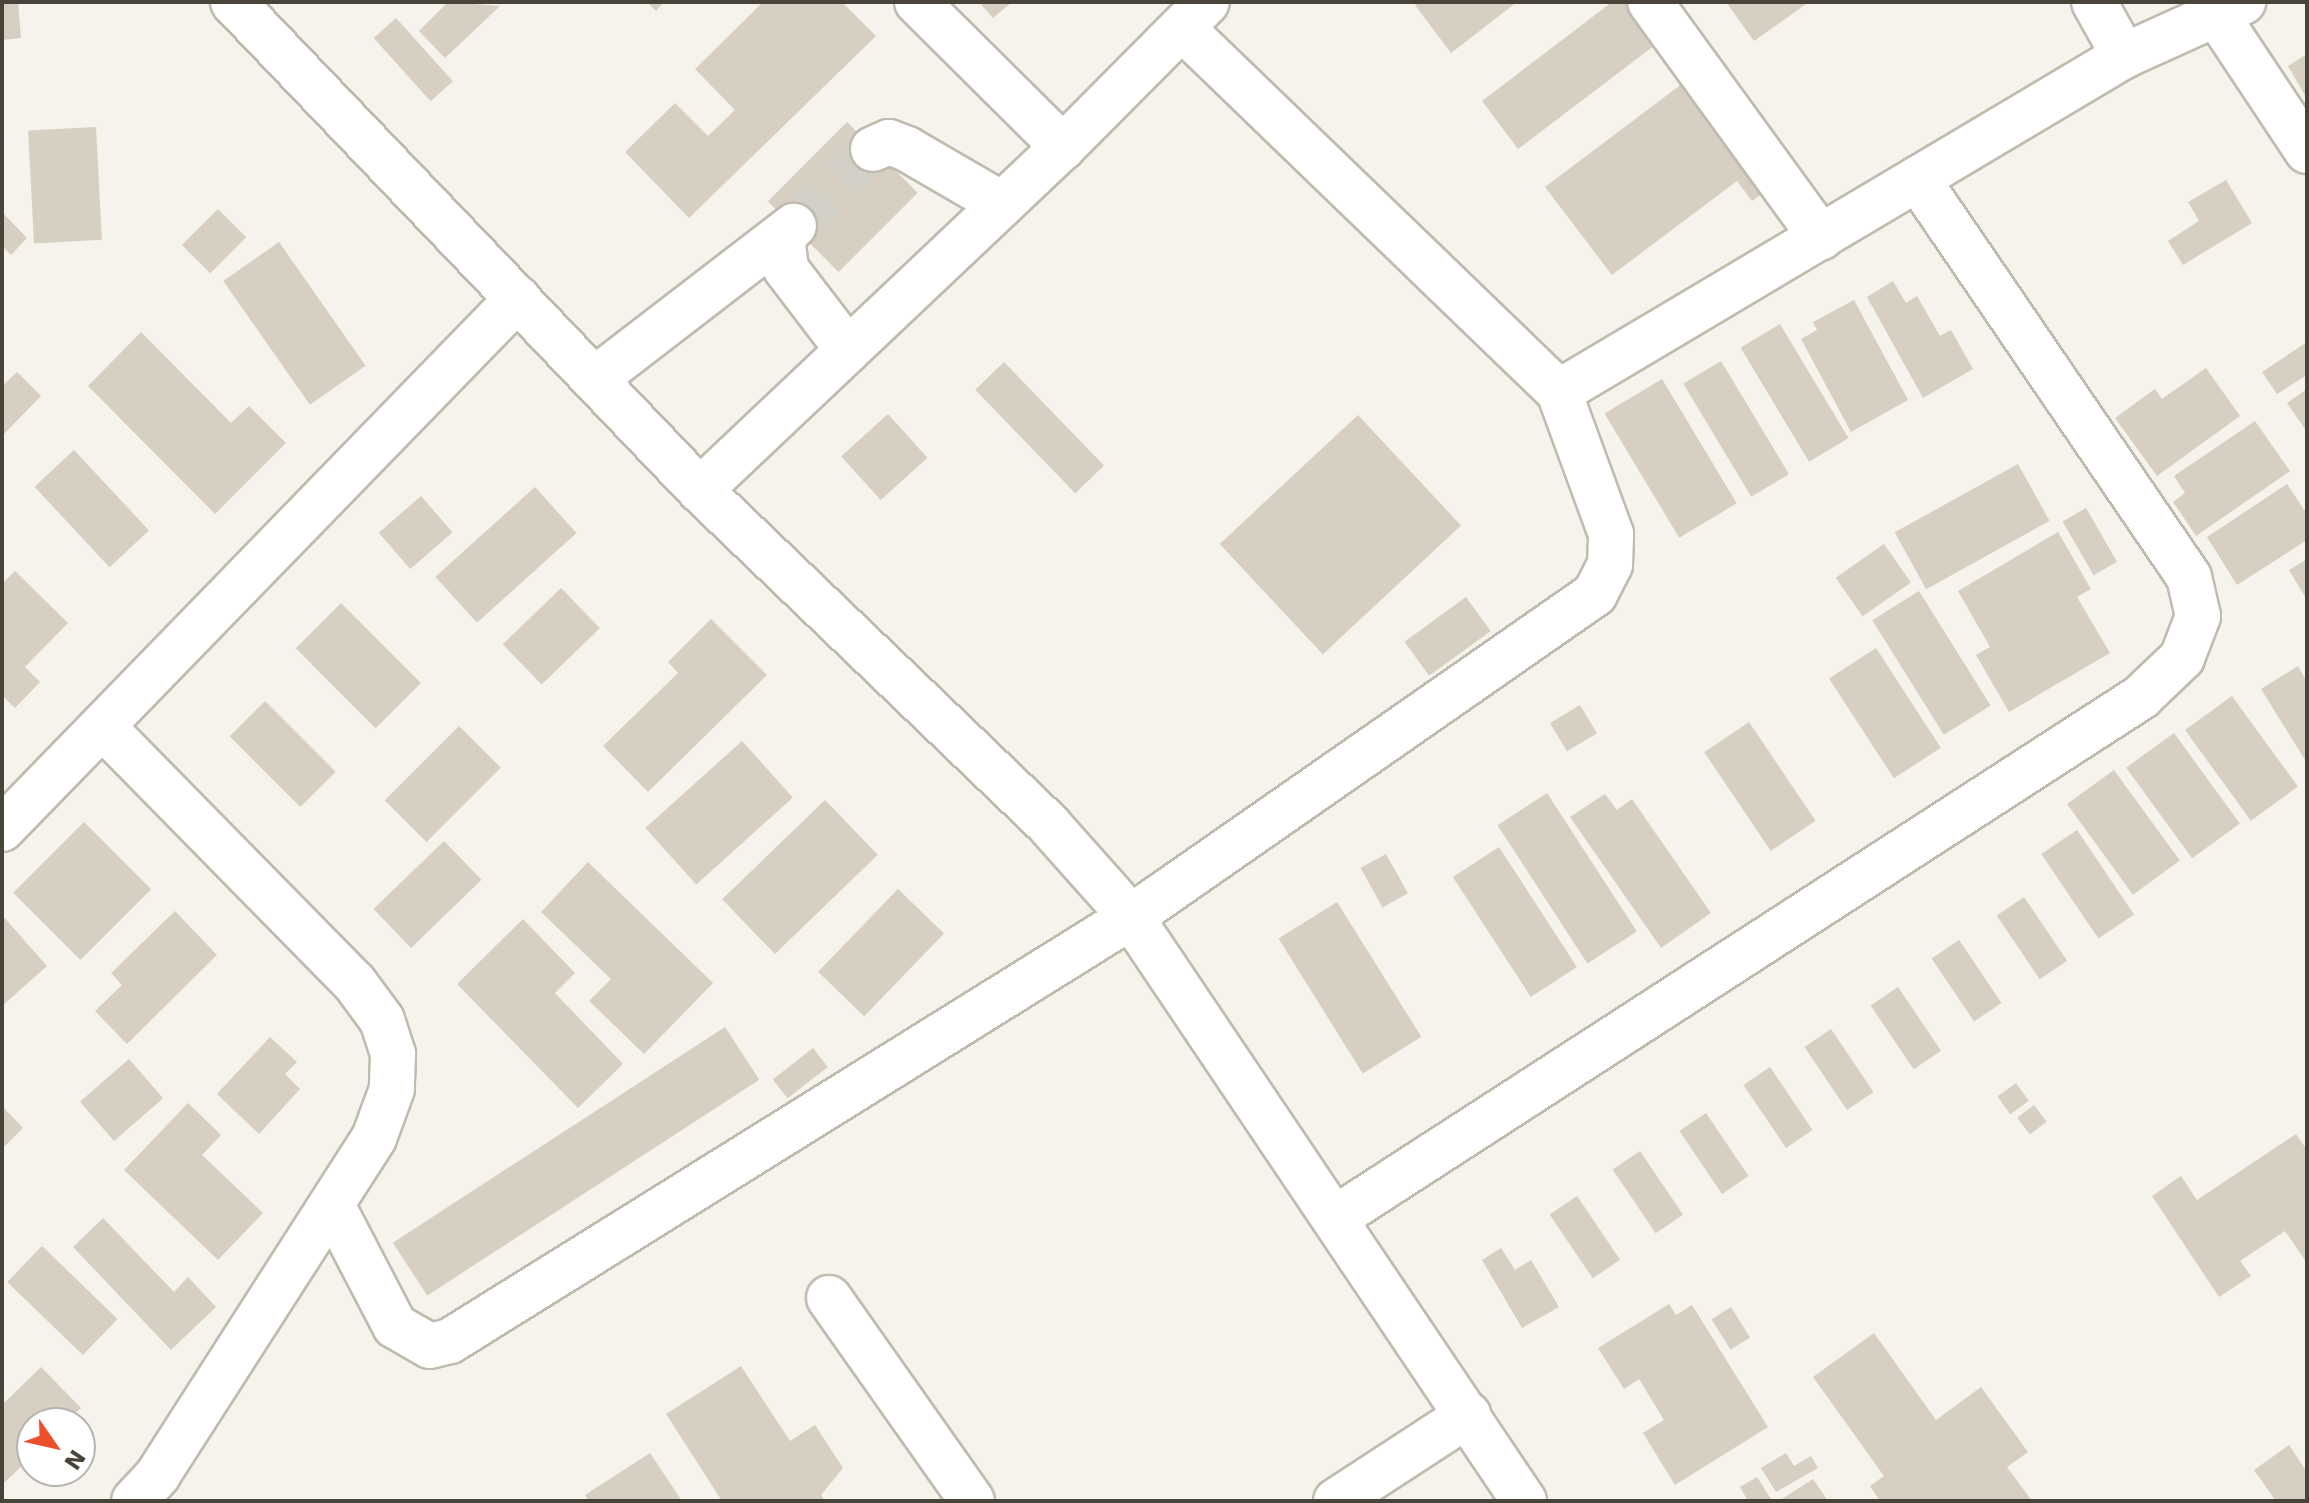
<!DOCTYPE html>
<style>
body{margin:0}
#map{position:relative;width:2309px;height:1503px;overflow:hidden;background:#f5f3ec;font-family:"DejaVu Sans",sans-serif}
div>[style]{position:absolute}
.building>*{inset:0;background:#d6cfc2;transform-origin:0 0}
.minor-tunnel>*{height:44px;margin-top:-22px;transform-origin:0;background:repeating-linear-gradient(90deg,#d3d0c8 0 44px,transparent 0 66px)}
.roads{filter:drop-shadow(2px 0 #c0bbaf) drop-shadow(-2px 0 #c0bbaf) drop-shadow(0 2px #c0bbaf) drop-shadow(0 -2px #c0bbaf)}
.minor>*{height:44px;margin:-22px;padding:0 22px;transform-origin:22px;border-radius:22px;background:#fff}
span{translate:-50% -50%;white-space:nowrap;text-align:center;line-height:1.15;-webkit-text-stroke:7px #fff;paint-order:stroke}
.frame{position:absolute;inset:0;border:4px solid #49443a;pointer-events:none}
.north{position:absolute;left:16px;top:1407px;width:80px;height:80px;box-sizing:border-box;background:#fff;border:2px solid #b6b4b0;border-radius:50%;rotate:124deg;font-size:22px;font-weight:700;line-height:32px;text-align:center;color:#49443a}
.north::after{content:'';display:block;margin:auto;width:28px;height:36px;background:#ec4f2c;clip-path:polygon(50% 0,100% 100%,50% 72%,0 100%)}
</style>
<div id="map">
<div class="building">
<div style="clip-path:polygon(2px 2px,18px 2px,21px 38px,2px 40px)"></div>
<div style="clip-path:polygon(448px 2px,500px 6px,445px 58px,419px 31px)"></div>
<div style="clip-path:polygon(647px 2px,664px 2px,656px 11px)"></div>
<div style="clip-path:polygon(763px 2px,842px 2px,876px 36px,689px 218px,625px 152px,675px 103px,708px 136px,735px 110px,695px 69px)"></div>
<div style="clip-path:polygon(979px 2px,1012px 2px,993px 18px)"></div>
<div style="clip-path:polygon(1419px 2px,1517px 2px,1451px 53px,1415px 5px)"></div>
<div style="clip-path:polygon(1612px 2px,1636px 2px,1663px 39px,1518px 149px,1482px 101px)"></div>
<div style="clip-path:polygon(1726px 2px,1809px 2px,1754px 41px)"></div>
<div style="left:396px;top:18px;width:85px;height:30px;rotate:48deg"></div>
<div style="clip-path:polygon(2307px 54px,2307px 99px,2288px 66px)"></div>
<div style="clip-path:polygon(1695px 74px,1777px 183px,1752px 201px,1737px 181px,1612px 275px,1545px 187px)"></div>
<div style="left:847px;top:122px;width:100px;height:112px;rotate:45deg"></div>
<div style="left:96px;top:127px;width:113px;height:68px;rotate:87deg"></div>
<div style="clip-path:polygon(2226px 180px,2252px 223px,2183px 265px,2168px 241px,2199px 221px,2188px 202px)"></div>
<div style="left:218px;top:209px;width:40px;height:51px;rotate:45deg"></div>
<div style="clip-path:polygon(2px 212px,27px 238px,11px 255px,2px 246px)"></div>
<div style="left:279px;top:242px;width:151px;height:68px;rotate:55deg"></div>
<div style="clip-path:polygon(1893px 281px,1906px 303px,1917px 296px,1940px 336px,1951px 330px,1973px 369px,1923px 398px,1867px 297px)"></div>
<div style="clip-path:polygon(1854px 300px,1908px 400px,1851px 432px,1801px 339px,1817px 330px,1813px 322px)"></div>
<div style="left:1780px;top:324px;width:133px;height:46px;rotate:59deg"></div>
<div style="clip-path:polygon(141px 332px,231px 423px,249px 406px,286px 443px,215px 514px,88px 386px)"></div>
<div style="clip-path:polygon(2307px 342px,2307px 375px,2277px 394px,2262px 372px)"></div>
<div style="left:1721px;top:361px;width:132px;height:44px;rotate:59deg"></div>
<div style="left:1004px;top:362px;width:144px;height:40px;rotate:46deg"></div>
<div style="clip-path:polygon(2206px 368px,2240px 416px,2157px 476px,2115px 418px,2155px 389px,2162px 399px)"></div>
<div style="clip-path:polygon(17px 372px,41px 396px,2px 436px,2px 386px)"></div>
<div style="left:1662px;top:379px;width:145px;height:67px;rotate:59deg"></div>
<div style="clip-path:polygon(2307px 389px,2307px 432px,2287px 403px)"></div>
<div style="left:888px;top:414px;width:59px;height:63px;rotate:48deg"></div>
<div style="left:1358px;top:415px;width:151px;height:189px;rotate:47deg"></div>
<div style="clip-path:polygon(2255px 421px,2290px 471px,2196px 536px,2173px 502px,2185px 493px,2174px 476px)"></div>
<div style="left:74px;top:450px;width:110px;height:54px;rotate:47deg"></div>
<div style="left:2018px;top:464px;width:65px;height:141px;rotate:61deg"></div>
<div style="clip-path:polygon(2287px 484px,2307px 514px,2307px 540px,2237px 585px,2207px 537px)"></div>
<div style="left:535px;top:487px;width:62px;height:134px;rotate:48deg"></div>
<div style="left:421px;top:496px;width:48px;height:56px;rotate:49deg"></div>
<div style="left:2086px;top:508px;width:62px;height:27px;rotate:60deg"></div>
<div style="clip-path:polygon(2058px 532px,2091px 589px,2077px 597px,2110px 653px,2009px 712px,1976px 655px,1990px 647px,1958px 591px)"></div>
<div style="left:1884px;top:544px;width:47px;height:59px;rotate:55deg"></div>
<div style="clip-path:polygon(2307px 559px,2307px 600px,2289px 570px)"></div>
<div style="clip-path:polygon(15px 571px,68px 623px,25px 667px,40px 682px,15px 708px,2px 695px,2px 584px)"></div>
<div style="left:561px;top:588px;width:56px;height:81px;rotate:46deg"></div>
<div style="left:1919px;top:591px;width:135px;height:55px;rotate:58deg"></div>
<div style="left:1466px;top:597px;width:42px;height:76px;rotate:54deg"></div>
<div style="left:341px;top:603px;width:113px;height:64px;rotate:45deg"></div>
<div style="clip-path:polygon(711px 619px,767px 675px,648px 792px,603px 746px,678px 673px,668px 662px)"></div>
<div style="left:1876px;top:648px;width:119px;height:56px;rotate:57deg"></div>
<div style="clip-path:polygon(2298px 666px,2307px 682px,2307px 763px,2261px 689px)"></div>
<div style="left:2232px;top:696px;width:112px;height:58px;rotate:54deg"></div>
<div style="left:265px;top:701px;width:100px;height:50px;rotate:45deg"></div>
<div style="left:1580px;top:705px;width:33px;height:35px;rotate:59deg"></div>
<div style="left:1749px;top:722px;width:119px;height:54px;rotate:56deg"></div>
<div style="left:459px;top:726px;width:59px;height:105px;rotate:45deg"></div>
<div style="left:2174px;top:733px;width:112px;height:59px;rotate:54deg"></div>
<div style="left:742px;top:741px;width:76px;height:130px;rotate:48deg"></div>
<div style="left:2114px;top:770px;width:112px;height:58px;rotate:54deg"></div>
<div style="left:1547px;top:793px;width:165px;height:59px;rotate:57deg"></div>
<div style="clip-path:polygon(1605px 794px,1617px 810px,1632px 799px,1711px 913px,1661px 948px,1570px 817px)"></div>
<div style="left:825px;top:800px;width:76px;height:143px;rotate:46deg"></div>
<div style="left:84px;top:822px;width:95px;height:100px;rotate:45deg"></div>
<div style="left:2077px;top:830px;width:102px;height:43px;rotate:56deg"></div>
<div style="left:444px;top:841px;width:54px;height:98px;rotate:46deg"></div>
<div style="left:1499px;top:847px;width:143px;height:55px;rotate:57deg"></div>
<div style="left:1386px;top:854px;width:45px;height:29px;rotate:61deg"></div>
<div style="clip-path:polygon(588px 862px,713px 983px,644px 1054px,589px 1001px,611px 979px,541px 912px)"></div>
<div style="left:898px;top:889px;width:64px;height:115px;rotate:44deg"></div>
<div style="left:2024px;top:897px;width:77px;height:33px;rotate:56deg"></div>
<div style="left:1337px;top:902px;width:159px;height:69px;rotate:58deg"></div>
<div style="clip-path:polygon(175px 911px,217px 955px,127px 1044px,95px 1011px,122px 985px,111px 973px)"></div>
<div style="clip-path:polygon(2px 915px,47px 966px,2px 1006px)"></div>
<div style="clip-path:polygon(523px 919px,575px 973px,555px 993px,623px 1064px,578px 1108px,457px 984px)"></div>
<div style="left:1959px;top:940px;width:76px;height:33px;rotate:56deg"></div>
<div style="left:1898px;top:987px;width:77px;height:33px;rotate:56deg"></div>
<div style="left:725px;top:1027px;width:63px;height:396px;rotate:57deg"></div>
<div style="left:1831px;top:1029px;width:76px;height:32px;rotate:56deg"></div>
<div style="clip-path:polygon(270px 1037px,297px 1062px,285px 1074px,300px 1089px,259px 1134px,217px 1094px)"></div>
<div style="left:813px;top:1048px;width:24px;height:51px;rotate:52deg"></div>
<div style="left:129px;top:1059px;width:52px;height:65px;rotate:49deg"></div>
<div style="left:1770px;top:1067px;width:76px;height:32px;rotate:56deg"></div>
<div style="left:2016px;top:1083px;width:22px;height:23px;rotate:54deg"></div>
<div style="clip-path:polygon(188px 1103px,221px 1135px,202px 1155px,263px 1213px,218px 1260px,124px 1170px)"></div>
<div style="left:2034px;top:1105px;width:21px;height:21px;rotate:53deg"></div>
<div style="clip-path:polygon(2px 1106px,23px 1128px,2px 1149px)"></div>
<div style="left:1706px;top:1113px;width:76px;height:32px;rotate:56deg"></div>
<div style="clip-path:polygon(2296px 1134px,2307px 1150px,2307px 1263px,2285px 1231px,2240px 1261px,2251px 1276px,2219px 1297px,2152px 1196px,2181px 1176px,2197px 1200px)"></div>
<div style="left:1640px;top:1151px;width:77px;height:33px;rotate:56deg"></div>
<div style="left:1577px;top:1196px;width:77px;height:33px;rotate:56deg"></div>
<div style="clip-path:polygon(103px 1218px,174px 1292px,188px 1277px,216px 1307px,171px 1350px,73px 1247px)"></div>
<div style="left:42px;top:1246px;width:105px;height:50px;rotate:44deg"></div>
<div style="clip-path:polygon(1501px 1248px,1515px 1270px,1531px 1260px,1559px 1307px,1522px 1328px,1482px 1260px)"></div>
<div style="clip-path:polygon(1669px 1304px,1676px 1315px,1692px 1305px,1768px 1427px,1675px 1485px,1643px 1433px,1664px 1420px,1639px 1379px,1624px 1389px,1598px 1348px)"></div>
<div style="left:1731px;top:1307px;width:36px;height:23px;rotate:58deg"></div>
<div style="clip-path:polygon(1874px 1333px,1936px 1420px,1981px 1387px,2028px 1452px,2007px 1467px,2032px 1501px,1880px 1501px,1870px 1486px,1884px 1476px,1813px 1377px)"></div>
<div style="clip-path:polygon(741px 1366px,790px 1441px,815px 1425px,843px 1468px,821px 1495px,825px 1501px,722px 1501px,666px 1414px)"></div>
<div style="clip-path:polygon(41px 1367px,81px 1408px,65px 1423px,32px 1423px,32px 1456px,2px 1485px,2px 1405px)"></div>
<div style="clip-path:polygon(2289px 1445px,2307px 1472px,2307px 1501px,2276px 1501px,2254px 1470px)"></div>
<div style="clip-path:polygon(650px 1453px,682px 1501px,589px 1501px,585px 1495px)"></div>
<div style="clip-path:polygon(1786px 1453px,1794px 1466px,1811px 1456px,1818px 1468px,1776px 1492px,1761px 1468px)"></div>
<div style="clip-path:polygon(1757px 1477px,1771px 1499px,1768px 1501px,1748px 1501px,1740px 1487px)"></div>
<div style="clip-path:polygon(1813px 1479px,1828px 1501px,1783px 1501px,1782px 1499px)"></div>
</div>
<div class="minor-tunnel">
<div style="left:794px;top:226px;width:110px;rotate:-44.3deg"></div>
</div>
<div class="roads">
<div class="minor">
<div style="left:233px;top:2px;width:675px;rotate:46.26deg"></div>
<div style="left:700px;top:490px;width:485px;rotate:43.8deg"></div>
<div style="left:1050px;top:826px;width:122px;rotate:48.3deg"></div>
<div style="left:1131px;top:917px;width:704px;rotate:56.06deg"></div>
<div style="left:917px;top:2px;width:206px;rotate:44.8deg"></div>
<div style="left:1650px;top:2px;width:291px;rotate:54deg"></div>
<div style="left:2094px;top:2px;width:62px;rotate:60.9deg"></div>
<div style="left:2218px;top:17px;width:161px;rotate:56.4deg"></div>
<div style="left:1183px;top:29px;width:523px;rotate:43.99deg"></div>
<div style="left:1559px;top:392px;width:657px;rotate:-30.74deg"></div>
<div style="left:2124px;top:56px;width:131px;rotate:-24.4deg"></div>
<div style="left:873px;top:149px;width:17px;rotate:-24deg"></div>
<div style="left:889px;top:142px;width:19px;rotate:21deg"></div>
<div style="left:907px;top:149px;width:110px;rotate:30.1deg"></div>
<div style="left:782px;top:236px;width:33px;rotate:83deg"></div>
<div style="left:786px;top:269px;width:102px;rotate:52.6deg"></div>
<div style="left:595px;top:379px;width:251px;rotate:-37.6deg"></div>
<div style="left:700px;top:490px;width:499px;rotate:-43.4deg"></div>
<div style="left:1063px;top:147px;width:204px;rotate:-45.2deg"></div>
<div style="left:104px;top:728px;width:356px;rotate:45.5deg"></div>
<div style="left:354px;top:982px;width:47px;rotate:53.6deg"></div>
<div style="left:382px;top:1020px;width:36px;rotate:72deg"></div>
<div style="left:393px;top:1054px;width:35px;rotate:92deg"></div>
<div style="left:392px;top:1089px;width:52px;rotate:110.2deg"></div>
<div style="left:374px;top:1138px;width:400px;rotate:122.7deg"></div>
<div style="left:158px;top:1475px;width:35px;rotate:133deg"></div>
<div style="left:2px;top:829px;width:740px;rotate:-45.82deg"></div>
<div style="left:332px;top:1205px;width:136px;rotate:62.5deg"></div>
<div style="left:395px;top:1326px;width:40px;rotate:29.7deg"></div>
<div style="left:430px;top:1346px;width:21px;rotate:-14deg"></div>
<div style="left:450px;top:1341px;width:802px;rotate:-31.91deg"></div>
<div style="left:1131px;top:917px;width:565px;rotate:-34.84deg"></div>
<div style="left:1595px;top:594px;width:33px;rotate:-63deg"></div>
<div style="left:1610px;top:565px;width:31px;rotate:-88deg"></div>
<div style="left:1611px;top:534px;width:151px;rotate:-110.1deg"></div>
<div style="left:1337px;top:1217px;width:958px;rotate:-32.89deg"></div>
<div style="left:2141px;top:697px;width:57px;rotate:-43.6deg"></div>
<div style="left:2182px;top:658px;width:45px;rotate:-69.1deg"></div>
<div style="left:2198px;top:616px;width:40px;rotate:-103deg"></div>
<div style="left:2189px;top:577px;width:482px;rotate:-124.3deg"></div>
<div style="left:829px;top:1298px;width:248px;rotate:54.8deg"></div>
<div style="left:1336px;top:1501px;width:158px;rotate:-33.1deg"></div>
</div>
</div>
<div class="frame"></div>
<div class="north">N</div>
</div>
